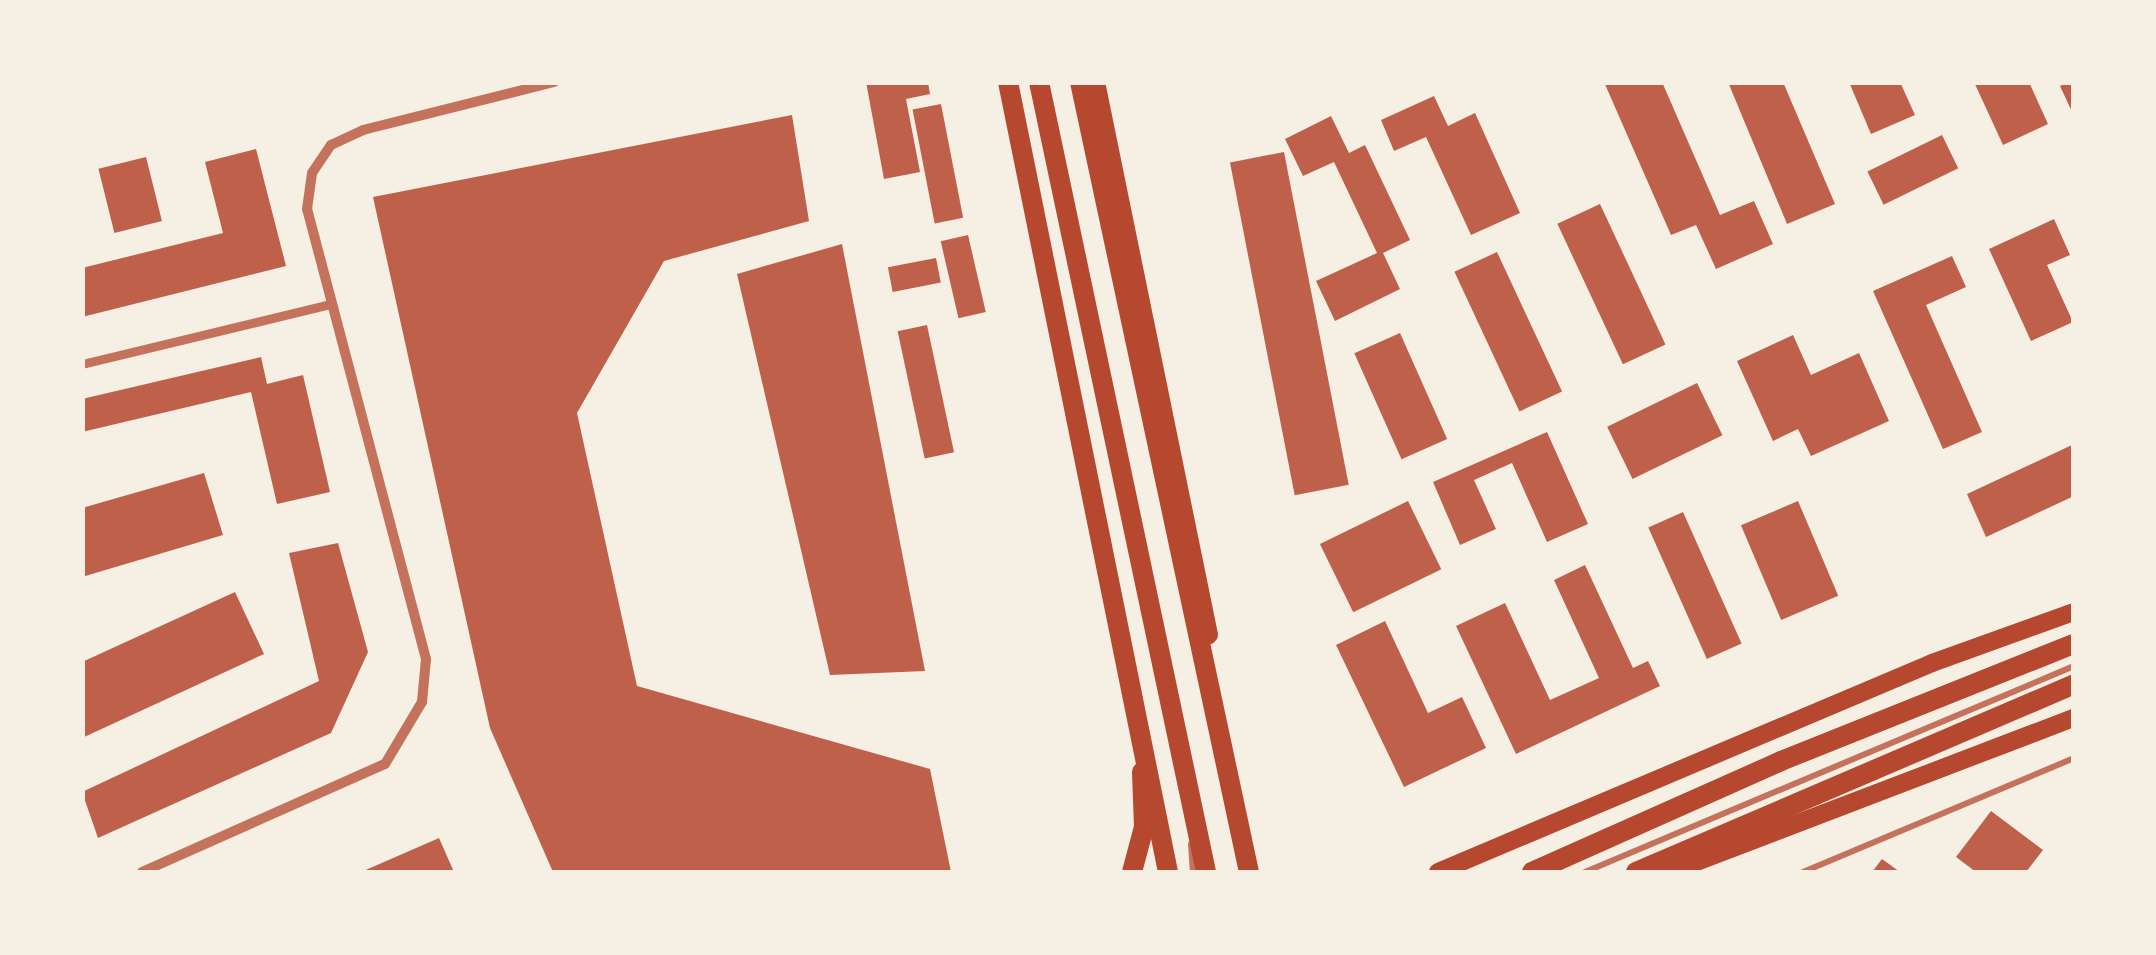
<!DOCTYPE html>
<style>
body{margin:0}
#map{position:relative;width:2156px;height:955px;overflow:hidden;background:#f6efe4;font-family:Roboto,sans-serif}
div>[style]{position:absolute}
.building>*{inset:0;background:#bf614a;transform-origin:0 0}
.service>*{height:6px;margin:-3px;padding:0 3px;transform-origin:3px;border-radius:3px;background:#c5725c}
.pedestrian>*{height:9px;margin:-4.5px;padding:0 4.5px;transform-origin:4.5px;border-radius:4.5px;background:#c5725c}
.minor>*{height:10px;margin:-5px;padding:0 5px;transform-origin:5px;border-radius:5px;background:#c5725c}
.secondary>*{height:18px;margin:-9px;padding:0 9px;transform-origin:9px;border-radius:9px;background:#b5482f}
.primary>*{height:20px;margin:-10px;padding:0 10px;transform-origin:10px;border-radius:10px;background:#b5482f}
.trunk>*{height:20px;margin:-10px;padding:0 10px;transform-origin:10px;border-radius:10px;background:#b5482f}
span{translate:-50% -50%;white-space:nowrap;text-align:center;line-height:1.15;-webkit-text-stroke:8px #f6efe4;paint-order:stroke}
.frame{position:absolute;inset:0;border:85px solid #f6efe4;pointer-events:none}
</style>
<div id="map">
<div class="building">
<div style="clip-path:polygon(866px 82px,928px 82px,930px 94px,906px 99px,920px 172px,884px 179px)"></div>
<div style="clip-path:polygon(1604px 82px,1662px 82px,1720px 215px,1754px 201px,1773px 244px,1716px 269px,1696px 225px,1671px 235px)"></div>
<div style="clip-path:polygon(1728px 82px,1783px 82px,1835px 204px,1787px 224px)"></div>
<div style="clip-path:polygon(1849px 82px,1900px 82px,1915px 115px,1871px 134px)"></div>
<div style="clip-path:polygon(1974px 82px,2029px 82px,2048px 124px,2003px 145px)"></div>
<div style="clip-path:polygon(2068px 82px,2074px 82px,2074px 116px,2060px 86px)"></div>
<div style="clip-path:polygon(1434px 96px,1448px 126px,1475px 113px,1520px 213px,1471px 235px,1426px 137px,1394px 151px,1381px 120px)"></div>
<div style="left:941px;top:104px;width:116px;height:29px;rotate:79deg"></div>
<div style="clip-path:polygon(792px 115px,809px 221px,664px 261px,577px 413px,637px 686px,930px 769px,951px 872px,553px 872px,490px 728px,373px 197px)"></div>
<div style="clip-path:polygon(1331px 116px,1349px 153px,1365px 145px,1410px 240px,1383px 253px,1400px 289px,1335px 321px,1316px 281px,1377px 253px,1334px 162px,1303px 176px,1285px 139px)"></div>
<div style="left:1942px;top:135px;width:37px;height:83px;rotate:64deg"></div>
<div style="clip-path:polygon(256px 149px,286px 266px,82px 317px,82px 268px,223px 233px,205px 162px)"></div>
<div style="left:1284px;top:152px;width:339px;height:55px;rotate:79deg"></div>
<div style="left:146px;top:157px;width:66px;height:49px;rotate:76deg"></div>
<div style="left:1600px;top:204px;width:155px;height:47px;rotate:65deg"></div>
<div style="clip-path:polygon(2054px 219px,2070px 255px,2047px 265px,2073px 322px,2031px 341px,1989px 249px)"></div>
<div style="left:968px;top:235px;width:79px;height:28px;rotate:77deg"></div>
<div style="clip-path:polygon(842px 244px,925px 671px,830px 675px,737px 274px)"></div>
<div style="left:1497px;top:252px;width:154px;height:47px;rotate:65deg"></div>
<div style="clip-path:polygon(1952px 256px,1966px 287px,1926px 305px,1982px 432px,1943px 449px,1873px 291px)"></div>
<div style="left:936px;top:258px;width:25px;height:49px;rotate:79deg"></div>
<div style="left:927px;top:325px;width:130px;height:30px;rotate:78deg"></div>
<div style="left:1400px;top:333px;width:116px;height:50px;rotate:66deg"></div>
<div style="clip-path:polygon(1793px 335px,1811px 375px,1859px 353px,1889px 421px,1811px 456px,1798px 429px,1773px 441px,1737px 361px)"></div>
<div style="clip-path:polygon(261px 357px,267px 384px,303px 375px,330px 492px,277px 504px,251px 392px,82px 432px,82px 399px)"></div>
<div style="left:1697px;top:383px;width:58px;height:100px;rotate:64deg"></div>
<div style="clip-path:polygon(1547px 432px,1588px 524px,1547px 542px,1512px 463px,1474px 480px,1496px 529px,1460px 545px,1433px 482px)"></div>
<div style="clip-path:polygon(2074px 444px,2074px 496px,1986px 537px,1967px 494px)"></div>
<div style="clip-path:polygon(204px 473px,223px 535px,82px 577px,82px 508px)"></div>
<div style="left:1408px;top:501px;width:76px;height:98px;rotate:64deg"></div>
<div style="left:1798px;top:501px;width:103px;height:62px;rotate:67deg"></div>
<div style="left:1683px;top:512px;width:144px;height:38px;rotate:66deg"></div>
<div style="clip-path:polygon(338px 543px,368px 652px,331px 733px,98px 838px,82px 792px,319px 681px,289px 553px)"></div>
<div style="clip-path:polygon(1585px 565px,1633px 668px,1648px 661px,1660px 686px,1516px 754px,1456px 626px,1505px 603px,1550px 700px,1599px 678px,1554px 580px)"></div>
<div style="clip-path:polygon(235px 592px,264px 654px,82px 738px,82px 662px)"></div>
<div style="clip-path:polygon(1385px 621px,1428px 713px,1462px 697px,1486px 748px,1404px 787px,1336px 645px)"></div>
<div style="clip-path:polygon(1991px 811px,2043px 850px,2026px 872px,1976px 872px,1956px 857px)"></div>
<div style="clip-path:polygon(439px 838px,454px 872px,361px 872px)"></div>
<div style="clip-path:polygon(1882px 859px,1900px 872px,1872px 872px)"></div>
</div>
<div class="service">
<div style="left:1191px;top:844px;width:28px;rotate:86deg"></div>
<div style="left:1585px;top:872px;width:531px;rotate:-22.84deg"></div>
<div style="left:1803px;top:872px;width:294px;rotate:-22.8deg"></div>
</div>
<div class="pedestrian">
<div style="left:82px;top:364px;width:255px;rotate:-13.6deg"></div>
</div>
<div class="minor">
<div style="left:142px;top:872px;width:266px;rotate:-24deg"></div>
<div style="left:385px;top:764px;width:72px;rotate:-59.2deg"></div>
<div style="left:422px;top:702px;width:43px;rotate:-84.7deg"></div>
<div style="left:426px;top:659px;width:465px;rotate:-104.8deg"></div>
<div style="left:307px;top:209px;width:36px;rotate:-82deg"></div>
<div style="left:312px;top:173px;width:34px;rotate:-56deg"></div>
<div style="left:331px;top:145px;width:35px;rotate:-25deg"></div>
<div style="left:363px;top:130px;width:197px;rotate:-14.1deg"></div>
</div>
<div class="secondary">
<div style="left:1438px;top:872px;width:536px;rotate:-22.93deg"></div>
<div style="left:1932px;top:663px;width:151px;rotate:-19.8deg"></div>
<div style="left:1670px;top:872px;width:432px;rotate:-20.9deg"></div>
</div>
<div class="primary">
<div style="left:1095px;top:82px;width:564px;rotate:78.45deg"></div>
</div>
<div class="trunk">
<div style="left:1008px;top:82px;width:806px;rotate:78.55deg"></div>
<div style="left:1039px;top:82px;width:807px;rotate:78.06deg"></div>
<div style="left:1080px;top:82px;width:808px;rotate:77.93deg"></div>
<div style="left:1132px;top:872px;width:47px;rotate:-75.1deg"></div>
<div style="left:1144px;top:827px;width:55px;rotate:-92.1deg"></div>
<div style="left:1532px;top:872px;width:273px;rotate:-24deg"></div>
<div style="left:1781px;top:761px;width:315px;rotate:-21.8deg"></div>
<div style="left:1636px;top:872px;width:477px;rotate:-23.2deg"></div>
</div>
<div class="frame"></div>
</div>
